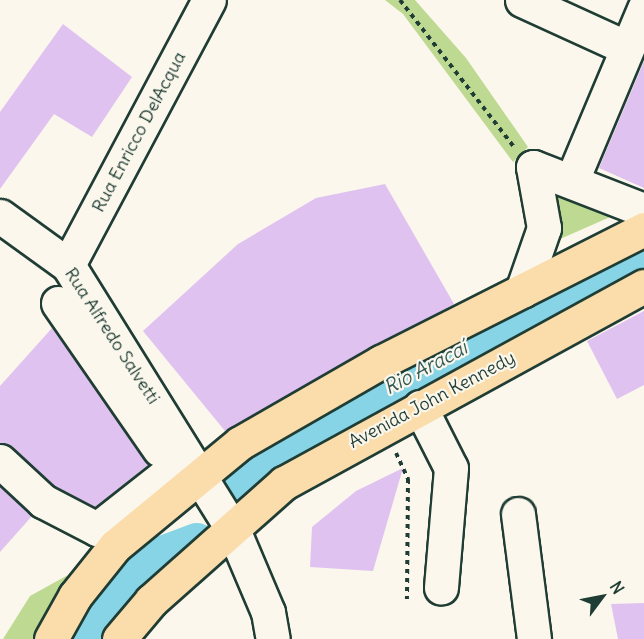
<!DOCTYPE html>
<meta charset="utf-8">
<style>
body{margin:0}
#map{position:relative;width:644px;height:639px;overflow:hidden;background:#fbf7ec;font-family:Delius,sans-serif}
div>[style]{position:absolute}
.green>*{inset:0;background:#beda92}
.river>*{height:42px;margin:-21px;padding:0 21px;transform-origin:21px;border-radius:21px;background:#87d4e7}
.building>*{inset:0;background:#e0c2f0}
.path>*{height:4px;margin-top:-2px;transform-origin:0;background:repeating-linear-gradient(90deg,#1f3d34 0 4.5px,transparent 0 9px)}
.roads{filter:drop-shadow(2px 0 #1f3d34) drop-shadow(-2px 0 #1f3d34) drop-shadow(0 2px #1f3d34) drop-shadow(0 -2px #1f3d34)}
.minor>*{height:33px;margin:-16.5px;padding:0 16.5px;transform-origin:16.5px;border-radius:16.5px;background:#fbf7ec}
.major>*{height:33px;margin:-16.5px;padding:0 16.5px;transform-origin:16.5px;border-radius:16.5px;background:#fbdcab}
span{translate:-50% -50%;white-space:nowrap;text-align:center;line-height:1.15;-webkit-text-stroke:4.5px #fbf7ec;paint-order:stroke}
.street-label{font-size:18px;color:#1f3d34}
.water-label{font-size:20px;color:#345b58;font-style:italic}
.north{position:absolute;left:572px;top:567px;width:60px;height:60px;-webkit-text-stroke:4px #fbf7ec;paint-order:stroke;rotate:58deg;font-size:16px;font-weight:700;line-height:24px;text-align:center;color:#1f3d34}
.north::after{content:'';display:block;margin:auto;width:21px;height:27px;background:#1f3d34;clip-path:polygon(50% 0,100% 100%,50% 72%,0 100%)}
</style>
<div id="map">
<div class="green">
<div style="clip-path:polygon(385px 0,415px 0,466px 58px,528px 147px,513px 162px,403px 14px)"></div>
<div style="clip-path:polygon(552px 192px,617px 214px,551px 243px)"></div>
<div style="clip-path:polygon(68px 575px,38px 639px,3px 639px,30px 596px)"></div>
</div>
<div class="river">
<div style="left:230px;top:509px;width:60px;rotate:-54.5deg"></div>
<div style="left:265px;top:460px;width:161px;rotate:-31deg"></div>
<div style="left:403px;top:377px;width:270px;rotate:-26.8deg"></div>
<div style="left:80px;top:639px;width:91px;rotate:-52.1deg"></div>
<div style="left:136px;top:567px;width:65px;rotate:-20.7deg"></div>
</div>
<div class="building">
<div style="clip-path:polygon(63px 24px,132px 77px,92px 137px,54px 114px,0 189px,0 112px)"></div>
<div style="clip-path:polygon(644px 61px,644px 188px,599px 168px)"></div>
<div style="clip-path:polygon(385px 184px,454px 304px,225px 431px,143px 331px,238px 244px,316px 198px)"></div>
<div style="clip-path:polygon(644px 311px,644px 385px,617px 399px,587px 341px)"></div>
<div style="clip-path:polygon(52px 328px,149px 464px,95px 507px,54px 486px,13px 447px,0 443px,0 386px)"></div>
<div style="clip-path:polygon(403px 468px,373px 571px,310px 567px,312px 527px,356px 491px)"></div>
<div style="clip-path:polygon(0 487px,32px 516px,0 552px)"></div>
<div style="clip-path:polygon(644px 603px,644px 639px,618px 639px,611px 604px)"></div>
</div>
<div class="path">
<div style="left:400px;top:0;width:186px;rotate:52.2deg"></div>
<div style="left:396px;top:453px;width:29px;rotate:65deg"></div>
<div style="left:408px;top:479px;width:120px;rotate:90.5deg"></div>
</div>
<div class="roads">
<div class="minor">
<div style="left:522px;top:0;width:115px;rotate:24.6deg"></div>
<div style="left:572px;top:180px;width:186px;rotate:-67.2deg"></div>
<div style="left:0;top:216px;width:84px;rotate:35.8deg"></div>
<div style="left:68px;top:265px;width:314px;rotate:58.1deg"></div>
<div style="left:234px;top:532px;width:87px;rotate:67deg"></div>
<div style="left:268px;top:612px;width:27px;rotate:80deg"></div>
<div style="left:68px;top:265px;width:300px;rotate:-62deg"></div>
<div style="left:522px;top:291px;width:67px;rotate:-70.8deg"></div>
<div style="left:544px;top:228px;width:62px;rotate:-100.2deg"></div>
<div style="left:533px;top:167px;width:119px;rotate:21.2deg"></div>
<div style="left:58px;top:303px;width:178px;rotate:55.3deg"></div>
<div style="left:420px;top:407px;width:68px;rotate:63.1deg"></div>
<div style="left:451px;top:468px;width:120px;rotate:94.8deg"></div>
<div style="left:0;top:461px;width:59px;rotate:42.9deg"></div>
<div style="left:43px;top:501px;width:61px;rotate:27.4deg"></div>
<div style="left:97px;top:529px;width:97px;rotate:-38.3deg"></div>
<div style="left:518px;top:514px;width:126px;rotate:82.7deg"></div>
</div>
<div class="major">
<div style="left:51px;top:639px;width:49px;rotate:-60.8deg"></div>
<div style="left:75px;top:596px;width:64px;rotate:-51.3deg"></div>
<div style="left:115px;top:546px;width:162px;rotate:-39.5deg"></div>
<div style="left:240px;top:443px;width:163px;rotate:-29.9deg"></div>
<div style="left:381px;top:362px;width:295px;rotate:-26.8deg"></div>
<div style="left:119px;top:639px;width:50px;rotate:-49.9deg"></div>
<div style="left:151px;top:601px;width:178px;rotate:-41.6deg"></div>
<div style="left:284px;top:483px;width:410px;rotate:-28.7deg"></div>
</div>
</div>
<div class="street-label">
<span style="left:139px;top:132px;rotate:-62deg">Rua Enricco DelAcqua</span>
<span style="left:112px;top:336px;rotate:57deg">Rua Alfredo Salvetti</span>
<span style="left:432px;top:400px;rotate:-28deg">Avenida John Kennedy</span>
</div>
<div class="water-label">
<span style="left:425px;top:367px;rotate:-28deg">Rio Aracaí</span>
</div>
<div class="north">N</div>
</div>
